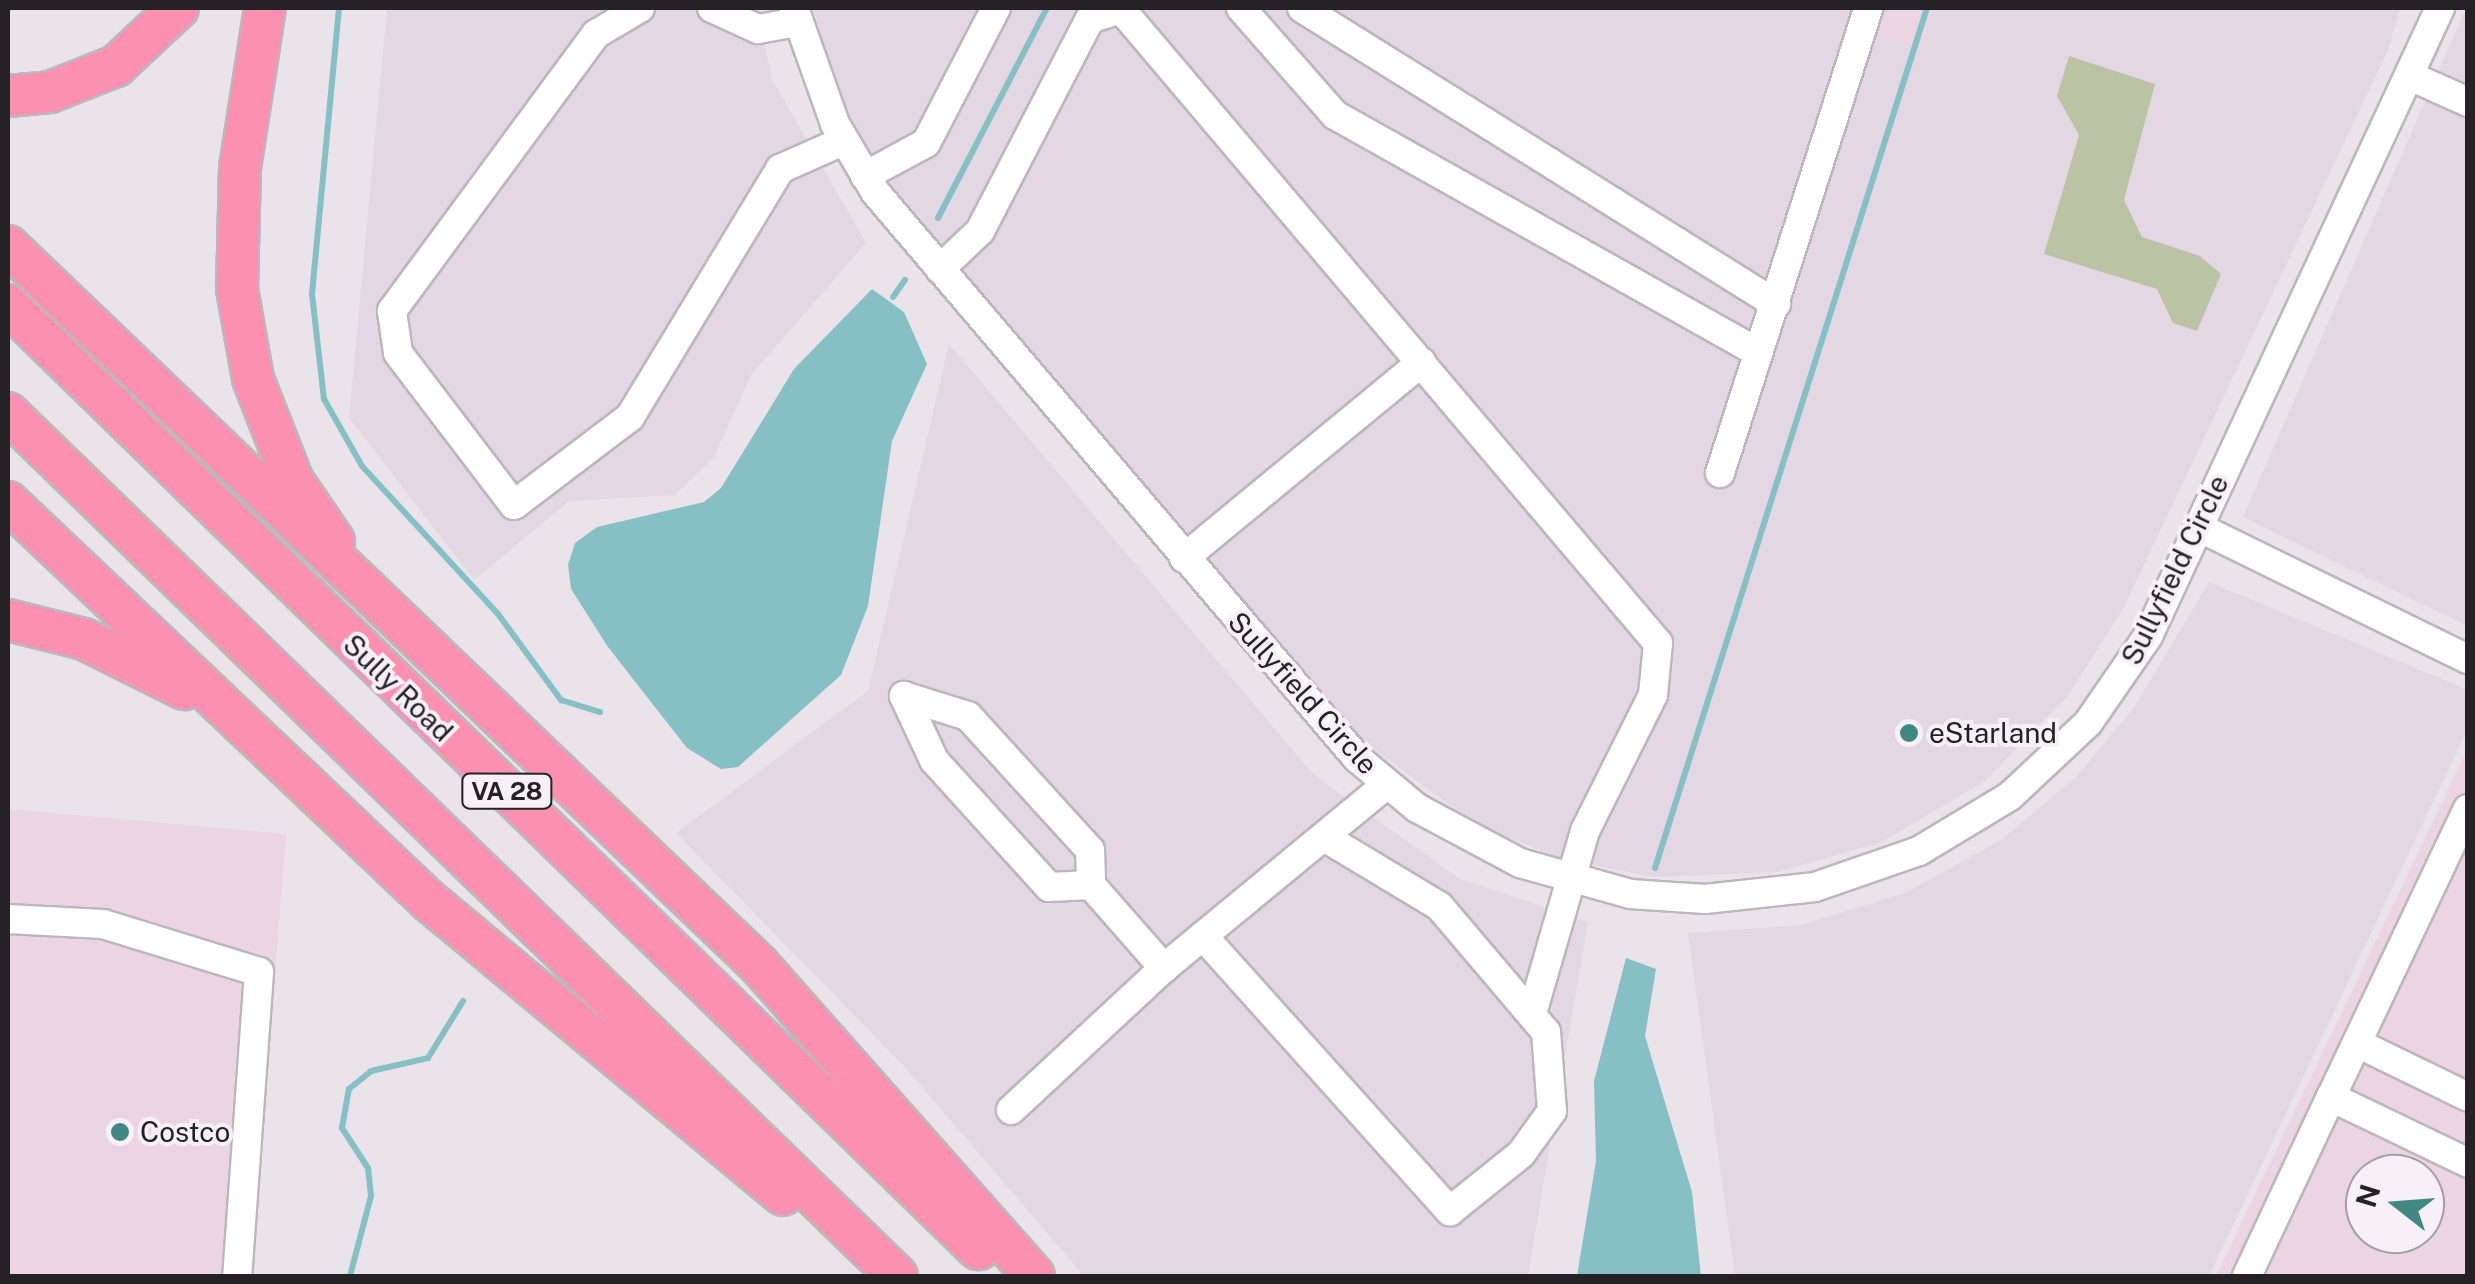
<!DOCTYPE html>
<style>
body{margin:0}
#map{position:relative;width:2475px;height:1284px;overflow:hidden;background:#eae4ea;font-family:"Public Sans",sans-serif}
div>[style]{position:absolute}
.commercial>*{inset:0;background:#ebd5e2}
.built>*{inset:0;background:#e3d7e3}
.green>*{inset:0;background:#bac4a4}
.water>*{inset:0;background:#86c0c5}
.stream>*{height:6px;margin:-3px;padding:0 3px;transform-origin:3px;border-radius:3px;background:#86c0c5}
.roads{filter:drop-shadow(2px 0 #bcb7bc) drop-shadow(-2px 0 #bcb7bc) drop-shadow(0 2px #bcb7bc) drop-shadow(0 -2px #bcb7bc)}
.minor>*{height:28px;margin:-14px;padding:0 14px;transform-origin:14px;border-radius:14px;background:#fff}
.highway>*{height:40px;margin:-20px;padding:0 20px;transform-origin:20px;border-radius:20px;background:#fc90b0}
.dots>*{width:28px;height:28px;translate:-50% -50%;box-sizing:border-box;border:5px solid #f7f1f7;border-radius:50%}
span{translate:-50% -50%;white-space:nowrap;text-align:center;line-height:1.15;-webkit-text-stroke:8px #f7f1f7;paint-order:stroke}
.shield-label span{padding:2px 8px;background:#f7f1f7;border:2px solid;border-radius:8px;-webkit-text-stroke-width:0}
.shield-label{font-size:25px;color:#242224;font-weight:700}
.street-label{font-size:28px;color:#242224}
.poi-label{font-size:28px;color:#242224}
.left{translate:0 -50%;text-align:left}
.frame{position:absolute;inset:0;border:10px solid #242224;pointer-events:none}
.north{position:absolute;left:2345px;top:1154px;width:100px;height:100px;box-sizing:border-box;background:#f7f1f7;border:2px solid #a39ea3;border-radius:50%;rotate:287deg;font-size:28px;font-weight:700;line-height:40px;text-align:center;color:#242224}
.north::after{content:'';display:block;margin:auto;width:35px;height:45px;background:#428882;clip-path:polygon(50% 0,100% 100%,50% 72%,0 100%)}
</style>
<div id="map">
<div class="commercial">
<div style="clip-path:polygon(1837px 8px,1933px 8px,1918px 54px)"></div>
<div style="clip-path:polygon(evenodd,2467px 750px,2467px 1276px,2216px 1276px,2467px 750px,2365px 1174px,2425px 1174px,2425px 1234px,2365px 1234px,2365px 1174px)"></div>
<div style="clip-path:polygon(8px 809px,286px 834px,251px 1276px,8px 1276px)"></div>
</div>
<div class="built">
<div style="clip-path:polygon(387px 8px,755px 8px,773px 81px,866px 243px,751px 375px,714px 457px,675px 495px,569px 501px,474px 580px,349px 418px)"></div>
<div style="clip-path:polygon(813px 8px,1837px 8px,1918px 53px,1933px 8px,2400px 8px,2389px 48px,2123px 609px,2067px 697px,1985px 781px,1882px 842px,1777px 872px,1654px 877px,1566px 860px,1478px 826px,1343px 726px,892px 190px,842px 101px)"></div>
<div style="clip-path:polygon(2466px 8px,2467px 8px,2467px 626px,2243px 517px)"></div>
<div style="clip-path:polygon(949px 344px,1313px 774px,1460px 879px,1588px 922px,1528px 1276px,1084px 1276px,902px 1064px,676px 833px,868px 691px)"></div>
<div style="clip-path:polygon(2209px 582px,2468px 690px,2467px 730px,2209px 1276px,1735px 1276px,1688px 933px,1801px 925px,1905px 893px,2001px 840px,2076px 777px,2133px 709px)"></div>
</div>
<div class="green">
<div style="clip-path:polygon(2069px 56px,2155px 84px,2124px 200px,2142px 237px,2200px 256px,2221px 274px,2197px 331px,2173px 323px,2157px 289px,2044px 254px,2079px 135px,2057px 96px)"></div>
</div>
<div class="water">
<div style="clip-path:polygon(872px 289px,904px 312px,927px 364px,892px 441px,868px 606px,841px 675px,738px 767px,721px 769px,687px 748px,608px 647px,571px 589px,568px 565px,575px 543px,597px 527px,704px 502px,721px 488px,794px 369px)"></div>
<div style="clip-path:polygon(1626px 958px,1656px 969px,1645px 1036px,1692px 1192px,1701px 1276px,1577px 1276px,1596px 1161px,1594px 1081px)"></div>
</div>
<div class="stream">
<div style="left:339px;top:8px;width:287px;rotate:95.4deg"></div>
<div style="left:312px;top:294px;width:106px;rotate:83.5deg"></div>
<div style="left:324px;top:399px;width:77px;rotate:60.4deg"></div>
<div style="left:362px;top:466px;width:201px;rotate:47.4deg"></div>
<div style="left:498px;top:614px;width:107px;rotate:53.8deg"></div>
<div style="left:561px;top:700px;width:41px;rotate:17.1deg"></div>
<div style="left:938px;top:218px;width:237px;rotate:-62.6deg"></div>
<div style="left:893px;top:297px;width:21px;rotate:-55deg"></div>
<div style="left:1655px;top:868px;width:902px;rotate:-72.45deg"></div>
<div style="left:350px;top:1276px;width:83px;rotate:-75.3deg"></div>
<div style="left:371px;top:1196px;width:28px;rotate:-96deg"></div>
<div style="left:368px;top:1168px;width:48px;rotate:-123deg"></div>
<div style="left:342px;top:1128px;width:40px;rotate:-80deg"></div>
<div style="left:349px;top:1089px;width:28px;rotate:-39deg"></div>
<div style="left:371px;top:1071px;width:58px;rotate:-12.8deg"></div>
<div style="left:428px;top:1058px;width:67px;rotate:-58.4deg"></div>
</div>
<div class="roads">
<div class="minor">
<div style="left:640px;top:8px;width:51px;rotate:149.4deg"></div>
<div style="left:596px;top:34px;width:344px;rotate:126.4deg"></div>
<div style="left:392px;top:311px;width:42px;rotate:81.9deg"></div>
<div style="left:398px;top:353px;width:191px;rotate:52.7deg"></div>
<div style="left:514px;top:505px;width:146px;rotate:-37.2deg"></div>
<div style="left:630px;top:417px;width:290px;rotate:-58.8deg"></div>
<div style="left:780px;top:169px;width:69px;rotate:-24deg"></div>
<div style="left:712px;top:8px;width:51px;rotate:24.5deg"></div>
<div style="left:758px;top:29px;width:40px;rotate:-10deg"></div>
<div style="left:794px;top:8px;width:123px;rotate:70.5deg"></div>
<div style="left:835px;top:124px;width:80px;rotate:59.3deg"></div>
<div style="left:876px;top:193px;width:742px;rotate:49.59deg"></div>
<div style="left:1357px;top:758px;width:78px;rotate:39.8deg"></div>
<div style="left:1417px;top:808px;width:117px;rotate:28.1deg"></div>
<div style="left:1520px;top:863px;width:114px;rotate:15.7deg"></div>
<div style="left:1630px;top:894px;width:75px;rotate:3.8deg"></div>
<div style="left:1705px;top:899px;width:111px;rotate:-6.2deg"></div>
<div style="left:1815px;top:887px;width:110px;rotate:-19.1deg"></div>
<div style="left:1919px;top:851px;width:106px;rotate:-31.1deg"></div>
<div style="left:2010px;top:796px;width:107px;rotate:-43.1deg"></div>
<div style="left:2088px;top:723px;width:106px;rotate:-55.4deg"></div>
<div style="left:2148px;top:636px;width:693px;rotate:-65.06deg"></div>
<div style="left:1241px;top:8px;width:142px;rotate:48.7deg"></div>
<div style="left:1335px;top:115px;width:484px;rotate:29.3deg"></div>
<div style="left:1302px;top:8px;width:559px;rotate:31.98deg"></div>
<div style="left:2410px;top:76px;width:64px;rotate:24.1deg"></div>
<div style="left:865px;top:176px;width:69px;rotate:-28.4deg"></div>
<div style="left:926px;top:143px;width:152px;rotate:-62.6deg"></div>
<div style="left:940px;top:269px;width:55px;rotate:-43.5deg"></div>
<div style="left:980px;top:231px;width:239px;rotate:-62.6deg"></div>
<div style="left:1090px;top:19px;width:33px;rotate:-18deg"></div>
<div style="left:1121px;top:9px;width:831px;rotate:49.74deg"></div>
<div style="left:1658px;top:643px;width:52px;rotate:95.5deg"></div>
<div style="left:1653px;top:695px;width:152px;rotate:116.6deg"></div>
<div style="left:1585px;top:831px;width:191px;rotate:106.2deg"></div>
<div style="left:1720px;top:473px;width:488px;rotate:-72.3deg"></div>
<div style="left:2198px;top:527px;width:301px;rotate:26.1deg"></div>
<div style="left:1184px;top:558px;width:308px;rotate:-39.5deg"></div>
<div style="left:1091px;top:885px;width:42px;rotate:177.3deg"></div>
<div style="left:1049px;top:887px;width:171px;rotate:-132.2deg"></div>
<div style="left:934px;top:760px;width:71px;rotate:-115.1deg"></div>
<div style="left:904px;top:696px;width:67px;rotate:17.4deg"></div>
<div style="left:968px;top:716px;width:181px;rotate:47.7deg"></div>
<div style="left:1090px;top:850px;width:35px;rotate:88deg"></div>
<div style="left:1091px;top:885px;width:111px;rotate:48.7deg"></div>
<div style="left:1164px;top:968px;width:288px;rotate:-39.5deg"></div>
<div style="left:8px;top:919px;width:95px;rotate:3deg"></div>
<div style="left:103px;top:924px;width:163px;rotate:17.1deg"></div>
<div style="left:259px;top:972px;width:305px;rotate:94.1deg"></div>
<div style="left:1203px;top:936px;width:370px;rotate:48.1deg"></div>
<div style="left:1450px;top:1211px;width:91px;rotate:-38.8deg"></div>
<div style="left:1521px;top:1154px;width:53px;rotate:-54.2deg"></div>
<div style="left:1552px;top:1111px;width:79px;rotate:-94.3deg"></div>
<div style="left:1546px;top:1032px;width:165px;rotate:-130.3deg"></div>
<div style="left:1439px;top:906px;width:134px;rotate:-149deg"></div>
<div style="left:2357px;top:1043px;width:123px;rotate:25.9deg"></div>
<div style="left:2331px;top:1097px;width:319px;rotate:-64.6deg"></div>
<div style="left:1011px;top:1110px;width:209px;rotate:-42.9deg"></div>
<div style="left:2247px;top:1276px;width:198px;rotate:-64.9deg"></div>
<div style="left:2331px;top:1097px;width:152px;rotate:25.7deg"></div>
</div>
<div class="highway">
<div style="left:265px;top:8px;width:161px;rotate:98.9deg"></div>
<div style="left:240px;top:167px;width:122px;rotate:91.4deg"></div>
<div style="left:237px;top:289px;width:91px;rotate:79.9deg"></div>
<div style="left:253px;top:379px;width:110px;rotate:68.6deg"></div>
<div style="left:293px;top:481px;width:73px;rotate:55.7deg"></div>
<div style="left:8px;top:96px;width:42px;rotate:-5.4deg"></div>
<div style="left:50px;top:92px;width:71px;rotate:-21.5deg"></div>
<div style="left:116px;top:66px;width:85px;rotate:-43.1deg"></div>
<div style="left:8px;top:246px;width:1040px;rotate:43.75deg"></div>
<div style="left:759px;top:965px;width:415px;rotate:48.5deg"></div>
<div style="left:8px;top:305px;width:1354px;rotate:44.22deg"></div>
<div style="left:8px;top:413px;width:1239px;rotate:44.15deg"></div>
<div style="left:8px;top:502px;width:580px;rotate:43.46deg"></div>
<div style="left:429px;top:901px;width:460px;rotate:39.7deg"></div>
<div style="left:8px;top:620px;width:78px;rotate:14deg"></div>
<div style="left:84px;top:639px;width:112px;rotate:26.6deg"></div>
</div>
</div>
<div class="dots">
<div style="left:1909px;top:733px;background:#428882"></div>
<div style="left:120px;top:1132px;background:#428882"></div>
</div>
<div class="shield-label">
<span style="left:507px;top:791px">VA 28</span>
</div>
<div class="street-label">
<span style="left:2175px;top:570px;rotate:-64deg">Sullyfield Circle</span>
<span style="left:398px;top:688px;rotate:44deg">Sully Road</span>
<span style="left:1303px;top:693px;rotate:48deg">Sullyfield Circle</span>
</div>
<div class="poi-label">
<span class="left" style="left:1929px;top:733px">eStarland</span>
<span class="left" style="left:140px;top:1132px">Costco</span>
</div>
<div class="frame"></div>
<div class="north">N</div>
</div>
